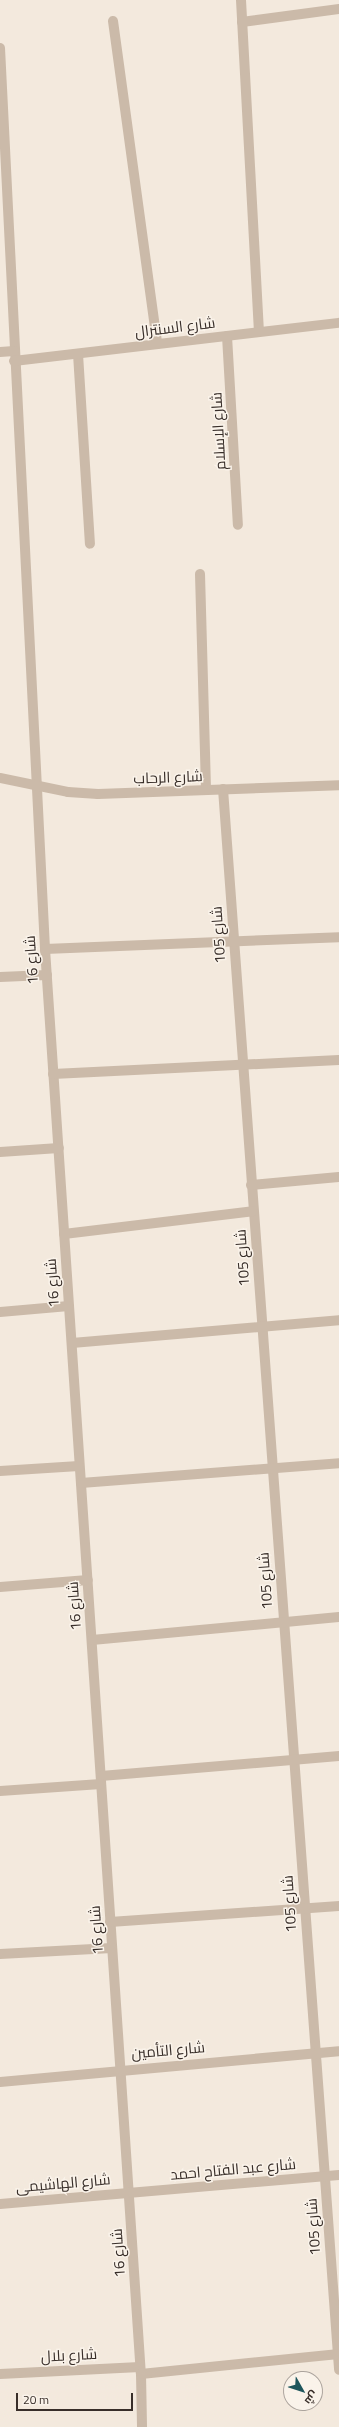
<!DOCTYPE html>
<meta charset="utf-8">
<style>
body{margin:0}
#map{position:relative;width:339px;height:2427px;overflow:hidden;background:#f3e9dd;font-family:"Titillium Web",Cairo,sans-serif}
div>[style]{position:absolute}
.street>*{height:10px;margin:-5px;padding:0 5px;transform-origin:5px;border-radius:5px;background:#cbbaa9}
span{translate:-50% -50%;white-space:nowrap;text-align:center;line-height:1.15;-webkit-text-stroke:3px #faf3ea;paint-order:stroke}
.street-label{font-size:15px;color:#382e29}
.north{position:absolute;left:283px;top:2371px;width:40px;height:40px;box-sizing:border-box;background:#faf3ea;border:1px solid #aca49d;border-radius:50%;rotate:129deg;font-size:11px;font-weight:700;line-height:16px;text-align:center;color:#382e29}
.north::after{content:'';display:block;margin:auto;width:14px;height:18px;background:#1e555b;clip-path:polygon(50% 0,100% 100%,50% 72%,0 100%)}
.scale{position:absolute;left:16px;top:2393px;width:117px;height:18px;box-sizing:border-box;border:2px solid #382e29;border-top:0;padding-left:5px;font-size:12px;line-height:14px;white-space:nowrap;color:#382e29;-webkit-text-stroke:3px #faf3ea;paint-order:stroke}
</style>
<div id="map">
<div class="street">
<div style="left:241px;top:0;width:332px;rotate:86.9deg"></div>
<div style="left:113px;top:21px;width:326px;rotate:82.2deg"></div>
<div style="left:242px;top:22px;width:98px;rotate:-7.6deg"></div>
<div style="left:0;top:48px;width:902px;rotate:87.14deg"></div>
<div style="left:45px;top:949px;width:1428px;rotate:86.15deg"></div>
<div style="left:141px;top:2374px;width:53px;rotate:88.9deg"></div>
<div style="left:227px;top:336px;width:189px;rotate:86.7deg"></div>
<div style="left:0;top:352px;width:14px;rotate:-4deg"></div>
<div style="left:78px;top:354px;width:190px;rotate:86.4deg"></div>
<div style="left:14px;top:361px;width:327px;rotate:-6.7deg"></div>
<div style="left:200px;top:574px;width:216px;rotate:88.4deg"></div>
<div style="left:0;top:778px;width:69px;rotate:11.6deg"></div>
<div style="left:68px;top:792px;width:30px;rotate:4deg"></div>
<div style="left:98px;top:794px;width:241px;rotate:-2.1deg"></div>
<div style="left:223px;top:789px;width:1585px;rotate:85.8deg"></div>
<div style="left:45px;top:949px;width:294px;rotate:-2.3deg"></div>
<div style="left:0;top:977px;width:47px;rotate:-2.4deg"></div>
<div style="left:53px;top:1074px;width:286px;rotate:-2.8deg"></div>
<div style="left:0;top:1152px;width:59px;rotate:-3.9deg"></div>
<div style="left:251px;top:1185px;width:88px;rotate:-5.2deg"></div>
<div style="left:64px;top:1234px;width:190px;rotate:-6.9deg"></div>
<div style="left:0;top:1312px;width:69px;rotate:-5deg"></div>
<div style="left:72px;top:1343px;width:268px;rotate:-4.9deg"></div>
<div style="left:0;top:1471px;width:79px;rotate:-3.6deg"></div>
<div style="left:81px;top:1483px;width:259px;rotate:-4.4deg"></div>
<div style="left:0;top:1587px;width:88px;rotate:-4.5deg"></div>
<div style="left:92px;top:1640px;width:248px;rotate:-5.3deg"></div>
<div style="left:101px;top:1776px;width:239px;rotate:-4.8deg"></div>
<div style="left:0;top:1791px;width:101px;rotate:-4deg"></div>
<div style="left:110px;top:1922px;width:230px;rotate:-4deg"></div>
<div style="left:0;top:1954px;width:112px;rotate:-3.1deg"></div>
<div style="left:0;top:2082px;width:340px;rotate:-5.2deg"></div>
<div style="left:0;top:2204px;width:340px;rotate:-4.9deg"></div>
<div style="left:0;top:2374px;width:140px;rotate:-2.9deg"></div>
<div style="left:141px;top:2374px;width:199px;rotate:-5.8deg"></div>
</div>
<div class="street-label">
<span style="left:175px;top:327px;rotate:-7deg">شارع السنترال</span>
<span style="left:218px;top:431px;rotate:-93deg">شارع الإسلام</span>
<span style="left:168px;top:777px;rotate:-2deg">شارع الرحاب</span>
<span style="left:218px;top:935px;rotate:-94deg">شارع 105</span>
<span style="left:31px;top:960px;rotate:-94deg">شارع 16</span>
<span style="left:242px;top:1258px;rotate:-94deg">شارع 105</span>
<span style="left:52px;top:1283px;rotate:-94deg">شارع 16</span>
<span style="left:265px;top:1581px;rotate:-94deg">شارع 105</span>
<span style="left:74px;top:1606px;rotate:-94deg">شارع 16</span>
<span style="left:289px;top:1904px;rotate:-94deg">شارع 105</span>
<span style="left:96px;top:1930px;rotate:-94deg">شارع 16</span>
<span style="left:168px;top:2050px;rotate:-5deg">شارع التأمين</span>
<span style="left:233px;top:2169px;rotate:-5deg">شارع عبد الفتاح احمد</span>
<span style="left:63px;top:2183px;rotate:-5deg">شارع الهاشيمى</span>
<span style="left:313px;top:2227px;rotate:-94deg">شارع 105</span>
<span style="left:118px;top:2253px;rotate:-94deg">شارع 16</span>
<span style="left:69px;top:2355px;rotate:-3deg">شارع بلال</span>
</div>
<div class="north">ش</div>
<div class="scale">20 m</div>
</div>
